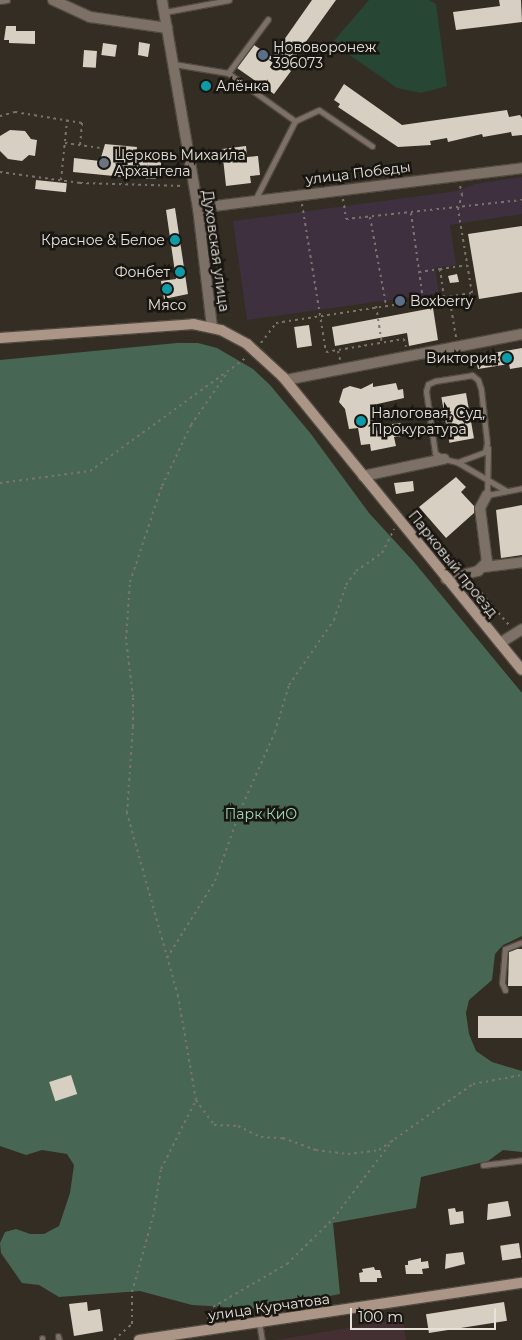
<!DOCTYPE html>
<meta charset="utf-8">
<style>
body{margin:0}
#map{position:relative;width:522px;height:1340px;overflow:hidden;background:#332d23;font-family:Montserrat,sans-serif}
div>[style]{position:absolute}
.commercial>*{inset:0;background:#3e303e}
.education>*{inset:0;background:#442f32}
.green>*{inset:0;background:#274634}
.forest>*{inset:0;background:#476754}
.building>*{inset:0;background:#d7cfc2;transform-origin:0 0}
.path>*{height:2px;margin-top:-1px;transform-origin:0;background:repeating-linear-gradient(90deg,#7a746c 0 2.5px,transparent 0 6.5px)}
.roads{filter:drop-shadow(1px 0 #504a41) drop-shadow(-1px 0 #504a41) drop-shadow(0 1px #504a41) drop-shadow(0 -1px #504a41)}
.lane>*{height:5px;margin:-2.5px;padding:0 2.5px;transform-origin:2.5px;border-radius:2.5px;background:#7d7066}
.street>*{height:10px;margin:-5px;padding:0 5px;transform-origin:5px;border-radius:5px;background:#7d7066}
.secondary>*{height:10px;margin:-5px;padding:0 5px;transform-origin:5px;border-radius:5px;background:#aa9586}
.dots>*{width:14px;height:14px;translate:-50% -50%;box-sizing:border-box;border:2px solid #191611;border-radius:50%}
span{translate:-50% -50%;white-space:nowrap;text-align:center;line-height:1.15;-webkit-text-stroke:5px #191611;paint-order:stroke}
.poi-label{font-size:14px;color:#e6e2dc}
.left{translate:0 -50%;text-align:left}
.right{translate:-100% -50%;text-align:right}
.street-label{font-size:14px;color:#e6e2dc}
.park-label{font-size:14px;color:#9fdab6}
.scale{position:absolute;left:350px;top:1308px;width:146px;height:22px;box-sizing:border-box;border:2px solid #e6e2dc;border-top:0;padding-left:6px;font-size:15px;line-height:18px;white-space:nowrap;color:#e6e2dc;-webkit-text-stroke:4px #191611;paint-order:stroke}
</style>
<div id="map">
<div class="commercial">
<div style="clip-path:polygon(522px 177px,522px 214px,450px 225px,456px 265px,435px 268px,439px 293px,247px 320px,233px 221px,457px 191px,475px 184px)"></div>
</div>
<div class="education">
<div style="clip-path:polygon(403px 1319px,406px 1340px,275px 1340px)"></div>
</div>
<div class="green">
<div style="clip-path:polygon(369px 0,429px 0,436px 4px,447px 86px,421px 93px,397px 88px,332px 43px)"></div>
</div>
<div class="forest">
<div style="clip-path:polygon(177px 343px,198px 343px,217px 348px,253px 369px,270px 385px,311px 434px,369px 513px,414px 562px,522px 693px,522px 936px,503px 945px,495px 954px,492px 980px,469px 1000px,466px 1013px,469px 1034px,476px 1051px,492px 1062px,522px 1071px,522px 1152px,503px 1150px,488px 1161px,421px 1177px,416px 1208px,333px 1223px,340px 1294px,259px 1309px,192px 1305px,140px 1291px,59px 1297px,39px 1285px,22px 1283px,1px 1253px,0 1243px,5px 1232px,16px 1229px,30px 1234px,44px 1234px,59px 1226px,70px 1193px,74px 1165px,67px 1154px,42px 1150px,26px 1155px,0 1146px,0 360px)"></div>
</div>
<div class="building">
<div style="clip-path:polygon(312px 0,336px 0,287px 68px,291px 71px,274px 94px,237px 68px,254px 45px,272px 57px)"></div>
<div style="clip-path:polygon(499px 0,521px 0,522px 22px,456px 30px,453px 12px,500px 6px)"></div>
<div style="clip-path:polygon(6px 26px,16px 26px,16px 31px,35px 31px,35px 44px,9px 43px,9px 40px,4px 40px)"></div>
<div style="clip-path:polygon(139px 42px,150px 44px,148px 57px,138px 55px)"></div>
<div style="left:103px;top:43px;width:14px;height:12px;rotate:8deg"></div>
<div style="left:84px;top:50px;width:13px;height:17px;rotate:4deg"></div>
<div style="clip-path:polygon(344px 84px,402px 125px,507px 110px,509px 117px,520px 115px,522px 118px,522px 135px,512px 136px,511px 132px,483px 137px,482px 134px,448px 142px,447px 138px,430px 141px,431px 145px,398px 147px,338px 107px,340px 104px,334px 100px)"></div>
<div style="clip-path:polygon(10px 130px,25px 131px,31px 139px,37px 140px,35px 156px,29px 155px,22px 161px,8px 159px,0 151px,0 136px)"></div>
<div style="clip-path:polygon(105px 144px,137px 147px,136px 154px,157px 155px,157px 160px,161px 160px,161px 175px,156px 175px,156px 179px,146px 179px,146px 173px,134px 178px,73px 172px,74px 158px,100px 161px)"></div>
<div style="clip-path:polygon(246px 146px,247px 157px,258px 156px,260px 175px,250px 176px,251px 183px,226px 186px,222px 149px)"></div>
<div style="left:36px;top:180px;width:31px;height:9px;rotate:6deg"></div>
<div style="clip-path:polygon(175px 208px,188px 294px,164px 299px,161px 281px,176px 279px,166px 210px)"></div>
<div style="clip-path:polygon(522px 226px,522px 292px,479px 299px,468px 234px)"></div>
<div style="clip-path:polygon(457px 274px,459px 282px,450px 283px,448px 276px)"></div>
<div style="clip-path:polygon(433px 308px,438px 340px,409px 346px,407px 333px,335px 346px,332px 327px)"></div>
<div style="left:309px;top:325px;width:21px;height:15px;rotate:82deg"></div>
<div style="clip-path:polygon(522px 348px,522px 367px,510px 369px,509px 364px,478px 369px,475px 356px)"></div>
<div style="clip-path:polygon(373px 383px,373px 387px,396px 383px,398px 390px,403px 389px,404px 398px,373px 405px,377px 431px,393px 429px,392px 424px,401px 423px,403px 436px,394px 437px,396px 446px,371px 451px,370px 444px,361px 445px,358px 428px,349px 429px,345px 409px,339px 402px,343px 389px,350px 386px,361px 389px)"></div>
<div style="left:466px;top:393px;width:46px;height:25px;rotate:80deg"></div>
<div style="clip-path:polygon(456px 477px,466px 487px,461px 492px,474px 506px,474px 513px,446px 538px,419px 507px)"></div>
<div style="clip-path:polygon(413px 481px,414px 491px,396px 494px,394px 483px)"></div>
<div style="clip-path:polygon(522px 505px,522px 555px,501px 558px,496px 510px)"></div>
<div style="clip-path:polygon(517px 949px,522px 949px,522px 986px,508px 986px,509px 952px)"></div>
<div style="left:478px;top:1016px;width:44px;height:22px"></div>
<div style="left:71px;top:1075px;width:20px;height:23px;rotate:72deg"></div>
<div style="clip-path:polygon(508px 1201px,511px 1216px,487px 1220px,488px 1204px)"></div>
<div style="clip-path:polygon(455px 1208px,456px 1212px,463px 1211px,464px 1223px,450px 1225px,448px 1209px)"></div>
<div style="left:519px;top:1243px;width:15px;height:19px;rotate:82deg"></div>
<div style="clip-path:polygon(463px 1252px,465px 1264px,445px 1269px,446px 1254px)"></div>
<div style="clip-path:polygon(421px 1258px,421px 1262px,428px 1261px,429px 1268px,422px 1269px,423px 1274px,406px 1274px,405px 1265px,408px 1265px,408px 1261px)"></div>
<div style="clip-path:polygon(374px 1267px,375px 1270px,380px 1270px,382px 1278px,377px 1278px,377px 1282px,360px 1282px,359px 1273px,363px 1272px,362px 1269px)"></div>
<div style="clip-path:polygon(87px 1302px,88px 1311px,100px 1309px,103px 1331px,74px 1336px,69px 1304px)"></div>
<div style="left:504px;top:1302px;width:19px;height:79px;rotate:81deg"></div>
</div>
<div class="path">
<div style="left:0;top:116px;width:16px;rotate:-15deg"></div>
<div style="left:15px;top:112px;width:68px;rotate:9.3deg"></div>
<div style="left:82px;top:123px;width:22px;rotate:95deg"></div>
<div style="left:65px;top:143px;width:35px;rotate:8deg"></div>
<div style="left:0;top:172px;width:81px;rotate:7.8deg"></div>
<div style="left:80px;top:183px;width:104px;rotate:1.7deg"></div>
<div style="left:61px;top:180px;width:59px;rotate:-84.2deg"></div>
<div style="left:343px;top:199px;width:20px;rotate:81deg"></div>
<div style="left:346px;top:219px;width:177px;rotate:-6.2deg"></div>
<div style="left:302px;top:204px;width:150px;rotate:80.8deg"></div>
<div style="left:326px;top:352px;width:79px;rotate:-9.5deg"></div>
<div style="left:404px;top:339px;width:8px;rotate:76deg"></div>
<div style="left:411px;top:213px;width:88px;rotate:82.1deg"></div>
<div style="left:370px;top:217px;width:89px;rotate:79.7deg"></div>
<div style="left:440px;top:269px;width:27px;rotate:-8deg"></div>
<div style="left:419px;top:272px;width:21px;rotate:-8deg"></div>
<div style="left:440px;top:269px;width:28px;rotate:82deg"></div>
<div style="left:449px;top:296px;width:42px;rotate:80.3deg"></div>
<div style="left:376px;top:306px;width:36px;rotate:81deg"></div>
<div style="left:261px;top:343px;width:25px;rotate:-53deg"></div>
<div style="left:276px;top:323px;width:198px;rotate:-8.7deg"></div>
<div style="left:472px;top:293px;width:85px;rotate:-99.5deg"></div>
<div style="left:458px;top:209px;width:15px;rotate:-74deg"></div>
<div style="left:462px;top:195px;width:10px;rotate:-101deg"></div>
<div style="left:338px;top:351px;width:9px;rotate:77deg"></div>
<div style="left:0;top:483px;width:91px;rotate:-7.6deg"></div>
<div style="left:90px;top:471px;width:194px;rotate:-36deg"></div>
<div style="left:443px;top:557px;width:18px;rotate:34deg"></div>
<div style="left:473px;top:583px;width:55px;rotate:49.4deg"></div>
<div style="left:167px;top:958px;width:91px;rotate:-58.1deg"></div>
<div style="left:215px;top:881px;width:74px;rotate:-70.3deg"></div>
<div style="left:240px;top:811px;width:86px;rotate:-66.1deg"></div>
<div style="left:275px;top:732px;width:49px;rotate:-73.4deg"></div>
<div style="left:289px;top:685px;width:79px;rotate:-55.3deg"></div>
<div style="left:334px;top:620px;width:37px;rotate:-71deg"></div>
<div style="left:346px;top:585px;width:17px;rotate:-54deg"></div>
<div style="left:356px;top:571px;width:32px;rotate:-35deg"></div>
<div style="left:382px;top:553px;width:27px;rotate:-63deg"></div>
<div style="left:196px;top:1100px;width:31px;rotate:54deg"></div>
<div style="left:214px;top:1125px;width:24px;rotate:2deg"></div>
<div style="left:238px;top:1126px;width:25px;rotate:26deg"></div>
<div style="left:261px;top:1137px;width:22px;rotate:3deg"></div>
<div style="left:283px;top:1138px;width:35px;rotate:20deg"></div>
<div style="left:316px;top:1150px;width:32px;rotate:7deg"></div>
<div style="left:348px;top:1154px;width:31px;rotate:-7deg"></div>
<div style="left:379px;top:1150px;width:115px;rotate:-35.1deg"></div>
<div style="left:473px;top:1084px;width:50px;rotate:-10.4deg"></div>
<div style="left:208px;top:1319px;width:13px;rotate:-67deg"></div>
<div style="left:213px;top:1307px;width:86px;rotate:-30.2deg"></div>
<div style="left:287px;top:1264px;width:64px;rotate:-44.4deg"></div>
<div style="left:333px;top:1219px;width:99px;rotate:-52.8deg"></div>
<div style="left:114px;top:1340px;width:24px;rotate:-42deg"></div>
<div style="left:132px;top:1324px;width:32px;rotate:-90deg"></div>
<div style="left:132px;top:1292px;width:78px;rotate:-74.4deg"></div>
<div style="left:153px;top:1217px;width:49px;rotate:-80.5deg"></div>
<div style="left:161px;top:1169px;width:77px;rotate:-63.1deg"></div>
<div style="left:196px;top:1100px;width:106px;rotate:-99.8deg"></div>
<div style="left:178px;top:996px;width:190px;rotate:-105.6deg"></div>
<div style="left:127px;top:813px;width:87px;rotate:-86.1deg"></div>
<div style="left:133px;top:726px;width:29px;rotate:-90deg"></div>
<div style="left:133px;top:697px;width:58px;rotate:-96.9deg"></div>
<div style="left:126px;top:639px;width:57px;rotate:-86deg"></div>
<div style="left:130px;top:582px;width:101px;rotate:-71.6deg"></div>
<div style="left:162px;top:486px;width:68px;rotate:-64.6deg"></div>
<div style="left:191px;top:425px;width:63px;rotate:-55.3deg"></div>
</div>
<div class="roads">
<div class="lane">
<div style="left:0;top:1px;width:7px;rotate:-8deg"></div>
<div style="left:165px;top:12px;width:65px;rotate:-10.6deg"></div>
<div style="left:174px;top:64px;width:55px;rotate:9.5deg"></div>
<div style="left:228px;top:73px;width:82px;rotate:35.6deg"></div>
<div style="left:295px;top:121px;width:89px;rotate:116.9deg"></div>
<div style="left:228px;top:73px;width:67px;rotate:-53.5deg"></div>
<div style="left:295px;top:121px;width:26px;rotate:-25deg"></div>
<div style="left:319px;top:110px;width:64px;rotate:34.2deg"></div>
<div style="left:472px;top:375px;width:8px;rotate:40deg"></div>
<div style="left:478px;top:380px;width:9px;rotate:72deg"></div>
<div style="left:481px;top:389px;width:54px;rotate:83.7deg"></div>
<div style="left:487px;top:443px;width:9px;rotate:103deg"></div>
<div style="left:485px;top:452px;width:30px;rotate:160deg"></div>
<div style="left:457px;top:462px;width:13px;rotate:-167deg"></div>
<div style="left:444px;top:459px;width:11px;rotate:-146deg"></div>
<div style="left:435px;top:453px;width:63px;rotate:-98.3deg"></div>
<div style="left:426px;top:391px;width:7px;rotate:-74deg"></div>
<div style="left:428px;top:384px;width:8px;rotate:-23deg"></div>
<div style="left:435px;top:381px;width:37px;rotate:-9deg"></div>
<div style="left:488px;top:448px;width:47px;rotate:91.2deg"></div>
<div style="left:487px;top:495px;width:36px;rotate:-11deg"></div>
<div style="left:457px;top:462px;width:56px;rotate:30.3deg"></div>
<div style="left:505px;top:990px;width:8px;rotate:-113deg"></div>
<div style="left:502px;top:983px;width:34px;rotate:-85deg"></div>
<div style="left:505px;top:949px;width:18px;rotate:-22deg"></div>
<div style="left:483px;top:1165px;width:39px;rotate:-7deg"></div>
<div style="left:259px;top:1322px;width:18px;rotate:81deg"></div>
<div style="left:58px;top:1336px;width:4px;rotate:76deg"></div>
<div style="left:42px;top:1338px;width:2px;rotate:90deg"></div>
</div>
<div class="street">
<div style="left:53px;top:0;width:41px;rotate:24.7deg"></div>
<div style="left:90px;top:17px;width:78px;rotate:8.1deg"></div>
<div style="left:162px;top:0;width:211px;rotate:80.2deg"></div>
<div style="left:198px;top:208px;width:120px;rotate:83.3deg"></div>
<div style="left:198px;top:208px;width:326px;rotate:-7deg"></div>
<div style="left:286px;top:380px;width:240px;rotate:-11deg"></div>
<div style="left:363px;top:476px;width:83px;rotate:-11.9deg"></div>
<div style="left:484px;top:567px;width:38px;rotate:-7deg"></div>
<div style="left:446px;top:579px;width:33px;rotate:-14deg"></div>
<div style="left:478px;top:571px;width:13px;rotate:-45deg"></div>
<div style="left:487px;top:562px;width:54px;rotate:-97.4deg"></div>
<div style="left:480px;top:508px;width:15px;rotate:-62deg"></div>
<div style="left:500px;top:643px;width:26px;rotate:-32deg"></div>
</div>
<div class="secondary">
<div style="left:0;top:338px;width:194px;rotate:-4.1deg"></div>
<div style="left:193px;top:324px;width:29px;rotate:12deg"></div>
<div style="left:221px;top:330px;width:30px;rotate:28deg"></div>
<div style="left:247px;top:344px;width:49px;rotate:42.5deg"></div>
<div style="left:283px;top:377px;width:378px;rotate:50.8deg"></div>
<div style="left:139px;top:1340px;width:387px;rotate:-8.5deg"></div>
</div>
</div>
<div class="dots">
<div style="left:263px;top:55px;background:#5c6f8a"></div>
<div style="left:206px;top:86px;background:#0f9aa8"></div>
<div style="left:104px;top:163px;background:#6b7280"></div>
<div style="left:175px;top:240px;background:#0f9aa8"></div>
<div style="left:180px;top:272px;background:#0f9aa8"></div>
<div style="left:167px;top:289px;background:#0f9aa8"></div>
<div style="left:400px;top:301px;background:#5c6f8a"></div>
<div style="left:507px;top:358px;background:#0f9aa8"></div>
<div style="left:361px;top:421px;background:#0f9aa8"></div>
</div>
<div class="poi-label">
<span class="left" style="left:273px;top:55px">Нововоронеж<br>396073</span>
<span class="left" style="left:216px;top:86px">Алёнка</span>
<span class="left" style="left:114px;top:163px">Церковь Михаила<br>Архангела</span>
<span class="right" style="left:165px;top:240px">Красное &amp; Белое</span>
<span class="right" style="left:170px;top:272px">Фонбет</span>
<span class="left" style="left:410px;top:301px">Boxberry</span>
<span style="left:167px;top:305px">Мясо</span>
<span class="right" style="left:497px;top:358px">Виктория</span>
<span class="left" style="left:371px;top:421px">Налоговая, Суд,<br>Прокуратура</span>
</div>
<div class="street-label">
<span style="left:358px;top:173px;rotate:-7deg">улица Победы</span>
<span style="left:216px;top:251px;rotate:82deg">Духовская улица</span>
<span style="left:453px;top:564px;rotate:51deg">Парковый проезд</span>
<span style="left:269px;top:1307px;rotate:-8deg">улица Курчатова</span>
</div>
<div class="park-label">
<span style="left:261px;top:814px">Парк КиО</span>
</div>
<div class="scale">100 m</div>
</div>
